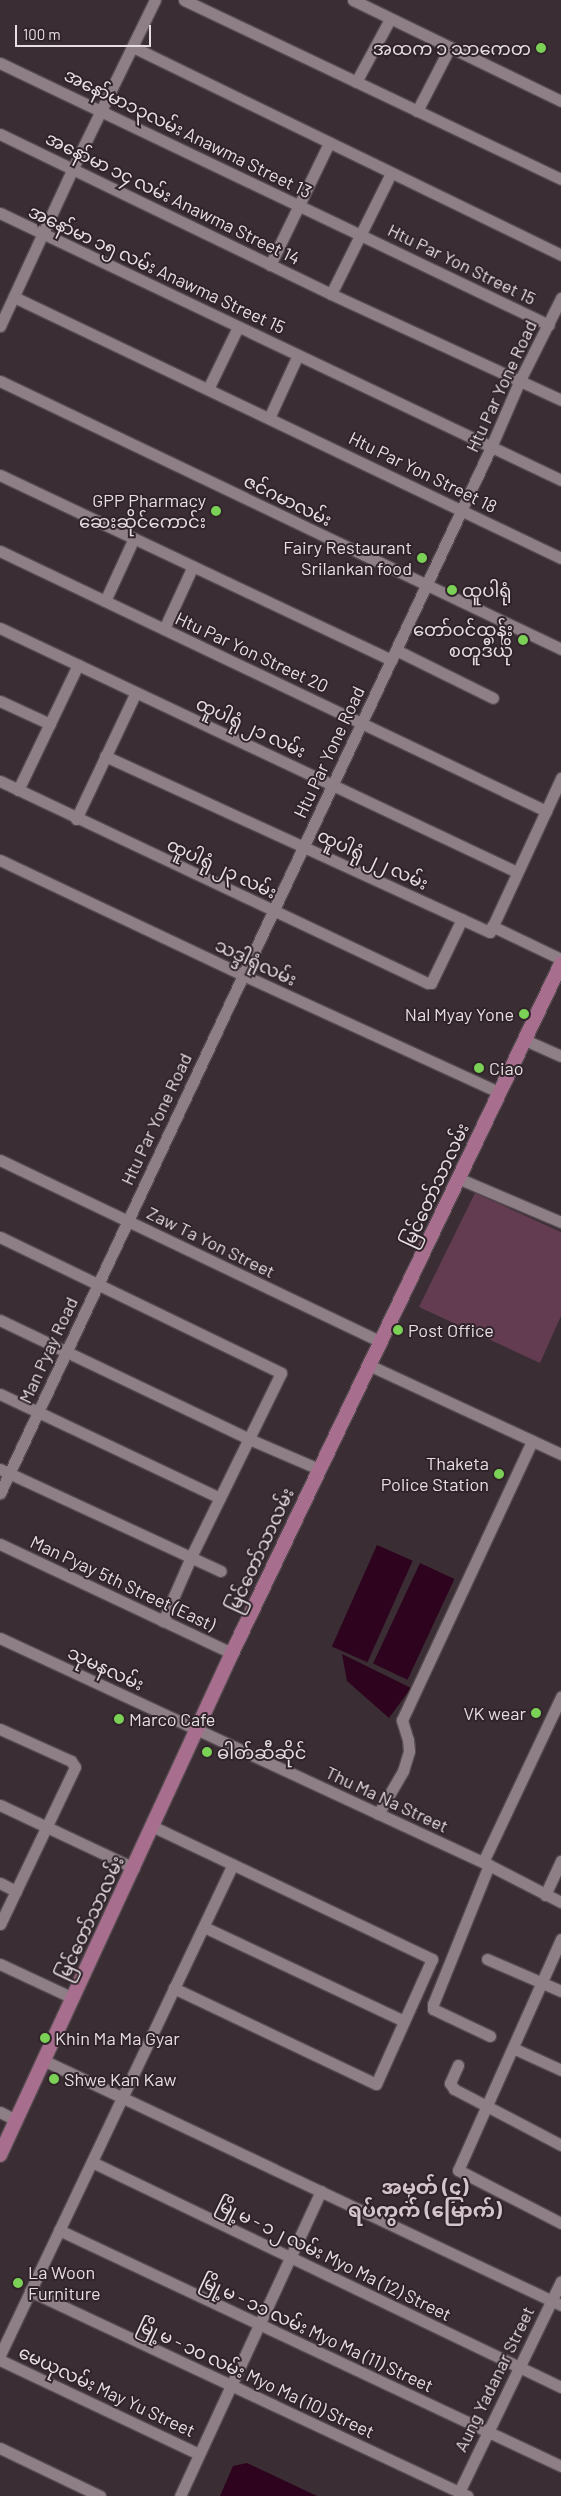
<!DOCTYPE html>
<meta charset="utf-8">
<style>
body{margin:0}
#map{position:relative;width:561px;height:2496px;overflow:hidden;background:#3a2e34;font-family:Barlow,"Noto Sans Myanmar",sans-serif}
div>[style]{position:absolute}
.green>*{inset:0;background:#643c51}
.water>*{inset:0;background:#2e031e;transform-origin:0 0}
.roads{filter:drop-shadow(1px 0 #544a4f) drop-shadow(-1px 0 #544a4f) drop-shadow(0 1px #544a4f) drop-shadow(0 -1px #544a4f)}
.minor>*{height:11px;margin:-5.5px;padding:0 5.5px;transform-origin:5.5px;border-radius:5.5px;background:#8e7f86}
.major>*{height:14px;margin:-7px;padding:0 7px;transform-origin:7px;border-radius:7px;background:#a76e8d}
.dots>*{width:14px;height:14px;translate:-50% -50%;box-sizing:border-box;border:2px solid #30242a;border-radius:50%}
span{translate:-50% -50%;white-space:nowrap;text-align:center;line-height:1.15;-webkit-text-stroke:4px #30242a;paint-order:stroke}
.poi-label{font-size:18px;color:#e6dee2}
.right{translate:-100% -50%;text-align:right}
.left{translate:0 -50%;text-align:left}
.street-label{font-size:18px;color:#e6dee2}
.quarter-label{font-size:20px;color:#d4c4cb;font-weight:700}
.scale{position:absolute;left:15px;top:25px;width:136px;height:22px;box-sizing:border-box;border:2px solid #e6dee2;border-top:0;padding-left:6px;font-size:15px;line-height:18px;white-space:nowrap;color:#e6dee2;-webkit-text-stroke:4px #30242a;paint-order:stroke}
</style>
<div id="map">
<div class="green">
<div style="clip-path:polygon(475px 1193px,561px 1232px,561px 1316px,540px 1363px,419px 1307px)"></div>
</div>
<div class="water">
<div style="left:377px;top:1545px;width:39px;height:111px;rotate:24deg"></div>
<div style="left:420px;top:1563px;width:38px;height:111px;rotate:25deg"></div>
<div style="clip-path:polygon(342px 1654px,411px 1688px,389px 1718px,347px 1681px)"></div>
<div style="clip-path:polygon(247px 2463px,317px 2496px,220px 2496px,233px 2466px)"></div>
</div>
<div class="roads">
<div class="minor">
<div style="left:184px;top:0;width:417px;rotate:25.4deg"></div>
<div style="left:353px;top:0;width:231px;rotate:25.9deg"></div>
<div style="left:133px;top:47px;width:476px;rotate:25.9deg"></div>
<div style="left:0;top:63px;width:608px;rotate:25.51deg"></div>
<div style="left:356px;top:82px;width:72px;rotate:-61.6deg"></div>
<div style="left:417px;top:111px;width:72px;rotate:-62.7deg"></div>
<div style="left:0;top:134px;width:368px;rotate:25.8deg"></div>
<div style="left:331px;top:294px;width:253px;rotate:24.7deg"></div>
<div style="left:0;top:213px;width:621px;rotate:25.45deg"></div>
<div style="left:270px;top:265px;width:136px;rotate:-64.2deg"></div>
<div style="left:331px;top:294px;width:135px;rotate:-63.6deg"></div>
<div style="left:14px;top:297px;width:606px;rotate:25.51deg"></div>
<div style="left:0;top:326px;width:174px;rotate:-65.2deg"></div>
<div style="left:73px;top:168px;width:187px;rotate:-64deg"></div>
<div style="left:0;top:381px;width:622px;rotate:25.53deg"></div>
<div style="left:208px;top:389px;width:69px;rotate:-64.2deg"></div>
<div style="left:269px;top:418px;width:69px;rotate:-65.3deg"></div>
<div style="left:0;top:475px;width:433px;rotate:25.3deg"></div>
<div style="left:0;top:551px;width:605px;rotate:25.46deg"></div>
<div style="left:105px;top:601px;width:69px;rotate:-65.3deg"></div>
<div style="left:0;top:628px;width:572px;rotate:25.27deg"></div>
<div style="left:164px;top:629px;width:69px;rotate:-65.3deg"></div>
<div style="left:396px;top:650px;width:108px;rotate:26.3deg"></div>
<div style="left:0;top:701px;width:55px;rotate:24.7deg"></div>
<div style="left:105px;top:756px;width:423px;rotate:24.6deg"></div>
<div style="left:490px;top:932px;width:170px;rotate:-65.2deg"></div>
<div style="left:0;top:781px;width:473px;rotate:25.3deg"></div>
<div style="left:428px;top:983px;width:3px"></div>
<div style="left:431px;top:983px;width:71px;rotate:-64.2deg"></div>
<div style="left:18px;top:790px;width:139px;rotate:-64.4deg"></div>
<div style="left:76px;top:819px;width:140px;rotate:-64.7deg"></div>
<div style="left:0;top:860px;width:269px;rotate:25.3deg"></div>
<div style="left:243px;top:975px;width:281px;rotate:24.6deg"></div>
<div style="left:492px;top:926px;width:76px;rotate:25.6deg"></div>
<div style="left:525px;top:1040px;width:39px;rotate:24deg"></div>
<div style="left:0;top:1160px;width:422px;rotate:25.5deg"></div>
<div style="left:460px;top:1179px;width:110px;rotate:23.1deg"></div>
<div style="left:0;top:1237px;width:312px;rotate:25.8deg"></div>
<div style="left:281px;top:1373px;width:205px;rotate:116.1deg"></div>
<div style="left:191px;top:1557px;width:70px;rotate:113.6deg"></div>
<div style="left:0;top:1320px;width:276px;rotate:25.5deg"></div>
<div style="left:249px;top:1439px;width:76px;rotate:23.2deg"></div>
<div style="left:369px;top:1365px;width:212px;rotate:24.9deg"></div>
<div style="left:0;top:1394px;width:243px;rotate:25.3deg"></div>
<div style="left:0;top:1469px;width:243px;rotate:24.8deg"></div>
<div style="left:0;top:1493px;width:1156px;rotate:-64.85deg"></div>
<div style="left:491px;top:447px;width:73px;rotate:-66.6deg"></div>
<div style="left:520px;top:380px;width:92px;rotate:-63.4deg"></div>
<div style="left:0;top:1544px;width:256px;rotate:25.2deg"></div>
<div style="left:0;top:1638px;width:539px;rotate:24.9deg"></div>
<div style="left:489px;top:1865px;width:81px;rotate:27.2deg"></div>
<div style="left:0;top:1729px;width:78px;rotate:24.3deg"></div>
<div style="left:71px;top:1761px;width:7px;rotate:56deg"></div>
<div style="left:75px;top:1767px;width:174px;rotate:115.5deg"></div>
<div style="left:0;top:1805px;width:148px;rotate:25.2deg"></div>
<div style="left:378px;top:1814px;width:50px;rotate:-59.8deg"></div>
<div style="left:403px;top:1771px;width:21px;rotate:-73deg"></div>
<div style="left:409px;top:1751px;width:11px;rotate:-95deg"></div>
<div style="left:408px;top:1740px;width:21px;rotate:-107deg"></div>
<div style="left:402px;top:1720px;width:308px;rotate:-65deg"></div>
<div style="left:154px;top:1827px;width:308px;rotate:25.4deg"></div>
<div style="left:432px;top:1959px;width:137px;rotate:114.1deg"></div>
<div style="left:376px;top:2084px;width:224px;rotate:-154.6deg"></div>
<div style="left:483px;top:1862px;width:183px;rotate:-64.7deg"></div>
<div style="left:489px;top:1865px;width:150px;rotate:111.9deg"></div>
<div style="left:433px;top:2004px;width:5px;rotate:90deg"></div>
<div style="left:433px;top:2009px;width:63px;rotate:25.3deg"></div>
<div style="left:0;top:1883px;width:18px;rotate:27deg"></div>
<div style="left:545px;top:1895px;width:38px;rotate:-65deg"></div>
<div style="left:204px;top:1927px;width:221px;rotate:25.2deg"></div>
<div style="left:561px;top:1939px;width:253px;rotate:114deg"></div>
<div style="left:458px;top:2170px;width:116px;rotate:27.2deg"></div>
<div style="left:487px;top:1959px;width:81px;rotate:23.4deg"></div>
<div style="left:0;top:1964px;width:81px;rotate:25deg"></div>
<div style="left:513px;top:2048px;width:53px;rotate:24.6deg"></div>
<div style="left:45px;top:2061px;width:571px;rotate:25.31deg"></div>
<div style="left:458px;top:2065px;width:20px;rotate:114deg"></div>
<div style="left:450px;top:2083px;width:7px;rotate:56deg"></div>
<div style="left:454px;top:2089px;width:121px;rotate:27.6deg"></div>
<div style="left:0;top:2112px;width:18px;rotate:27deg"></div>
<div style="left:92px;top:2162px;width:520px;rotate:25.63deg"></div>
<div style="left:59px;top:2230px;width:555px;rotate:25.18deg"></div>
<div style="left:30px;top:2291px;width:483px;rotate:25.1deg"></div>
<div style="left:0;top:2355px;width:543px;rotate:-64.61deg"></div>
<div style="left:0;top:2360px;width:220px;rotate:25.3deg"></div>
<div style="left:0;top:2448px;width:111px;rotate:25.6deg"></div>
<div style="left:459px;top:2492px;width:234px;rotate:-64.2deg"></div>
<div style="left:180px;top:2496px;width:336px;rotate:-65.2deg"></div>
</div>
<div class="major">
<div style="left:0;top:2155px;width:553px;rotate:-65.2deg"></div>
<div style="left:232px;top:1653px;width:764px;rotate:-64.48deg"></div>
</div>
</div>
<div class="dots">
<div style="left:541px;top:48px;background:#7bd156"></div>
<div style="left:216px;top:511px;background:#7bd156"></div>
<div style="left:422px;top:558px;background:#7bd156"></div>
<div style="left:452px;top:590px;background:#7bd156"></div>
<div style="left:523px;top:640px;background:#7bd156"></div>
<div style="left:524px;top:1014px;background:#7bd156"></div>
<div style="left:479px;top:1068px;background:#7bd156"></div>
<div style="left:398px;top:1330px;background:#7bd156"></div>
<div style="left:499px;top:1474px;background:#7bd156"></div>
<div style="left:536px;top:1713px;background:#7bd156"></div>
<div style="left:119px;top:1719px;background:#7bd156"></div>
<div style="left:207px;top:1752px;background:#7bd156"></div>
<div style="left:45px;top:2038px;background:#7bd156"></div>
<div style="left:54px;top:2079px;background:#7bd156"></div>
<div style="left:18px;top:2283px;background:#7bd156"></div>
</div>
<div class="poi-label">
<span class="right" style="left:531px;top:48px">အထက ၁ သာကေတ</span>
<span class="right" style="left:206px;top:511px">GPP Pharmacy<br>ဆေးဆိုင်ကောင်း</span>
<span class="right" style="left:412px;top:558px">Fairy Restaurant<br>Srilankan food</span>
<span class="left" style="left:462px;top:590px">ထူပါရုံ</span>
<span class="right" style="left:513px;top:640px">တော်ဝင်ထွန်း<br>စတူဒီယို</span>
<span class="right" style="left:514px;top:1014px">Nal Myay Yone</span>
<span class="left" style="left:489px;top:1068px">Ciao</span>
<span class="left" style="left:408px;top:1330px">Post Office</span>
<span class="right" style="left:489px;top:1474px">Thaketa<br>Police Station</span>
<span class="right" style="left:526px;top:1713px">VK wear</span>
<span class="left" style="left:129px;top:1719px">Marco Cafe</span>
<span class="left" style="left:217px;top:1752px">ဓါတ်ဆီဆိုင်</span>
<span class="left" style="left:55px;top:2038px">Khin Ma Ma Gyar</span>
<span class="left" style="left:64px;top:2079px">Shwe Kan Kaw</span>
<span class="left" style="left:28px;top:2283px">La Woon<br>Furniture</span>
</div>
<div class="street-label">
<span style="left:188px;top:133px;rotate:26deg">အနော်မာ၁၃လမ်း Anawma Street 13</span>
<span style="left:173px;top:198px;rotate:26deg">အနော်မာ ၁၄ လမ်း Anawma Street 14</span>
<span style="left:462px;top:264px;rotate:26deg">Htu Par Yon Street 15</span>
<span style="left:157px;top:269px;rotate:25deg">အနော်မာ ၁၅ လမ်း Anawma Street 15</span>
<span style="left:501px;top:386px;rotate:-65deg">Htu Par Yone Road</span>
<span style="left:423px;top:472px;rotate:26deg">Htu Par Yon Street 18</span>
<span style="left:288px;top:500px;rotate:26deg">ဇင်ဂမာလမ်း</span>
<span style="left:252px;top:652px;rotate:25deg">Htu Par Yon Street 20</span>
<span style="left:251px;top:727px;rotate:25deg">ထူပါရုံ ၂၁ လမ်း</span>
<span style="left:329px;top:752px;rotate:-65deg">Htu Par Yone Road</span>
<span style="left:373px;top:859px;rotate:25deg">ထူပါရုံ ၂၂ လမ်း</span>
<span style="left:222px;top:868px;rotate:25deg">ထူပါရုံ ၂၃ လမ်း</span>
<span style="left:256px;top:962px;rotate:25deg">သဒ္ဒါရုံလမ်း</span>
<span style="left:156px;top:1119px;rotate:-65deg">Htu Par Yone Road</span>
<span style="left:435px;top:1185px;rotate:-65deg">မြင်တော်သာလမ်း</span>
<span style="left:211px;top:1242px;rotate:26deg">Zaw Ta Yon Street</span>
<span style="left:48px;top:1350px;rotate:-65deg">Man Pyay Road</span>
<span style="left:260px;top:1550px;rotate:-65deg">မြင်တော်သာလမ်း</span>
<span style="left:123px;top:1583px;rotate:25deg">Man Pyay 5th Street (East)</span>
<span style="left:106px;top:1668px;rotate:25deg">သုမနလမ်း</span>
<span style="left:387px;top:1799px;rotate:25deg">Thu Ma Na Street</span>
<span style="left:90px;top:1918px;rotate:-65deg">မြင်တော်သာလမ်း</span>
<span style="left:334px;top:2259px;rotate:26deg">မြို့မ - ၁၂ လမ်း Myo Ma (12) Street</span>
<span style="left:317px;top:2333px;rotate:25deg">မြို့မ - ၁၁ လမ်း Myo Ma (11) Street</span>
<span style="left:256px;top:2378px;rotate:25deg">မြို့မ - ၁၀ လမ်း Myo Ma (10) Street</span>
<span style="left:494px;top:2379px;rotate:-64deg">Aung Yadanar Street</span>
<span style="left:107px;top:2391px;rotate:25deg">မေယုလမ်း May Yu Street</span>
</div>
<div class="quarter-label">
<span style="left:425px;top:2198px">အမှတ် (၄)<br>ရပ်ကွက် (မြောက်)</span>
</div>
<div class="scale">100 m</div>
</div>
